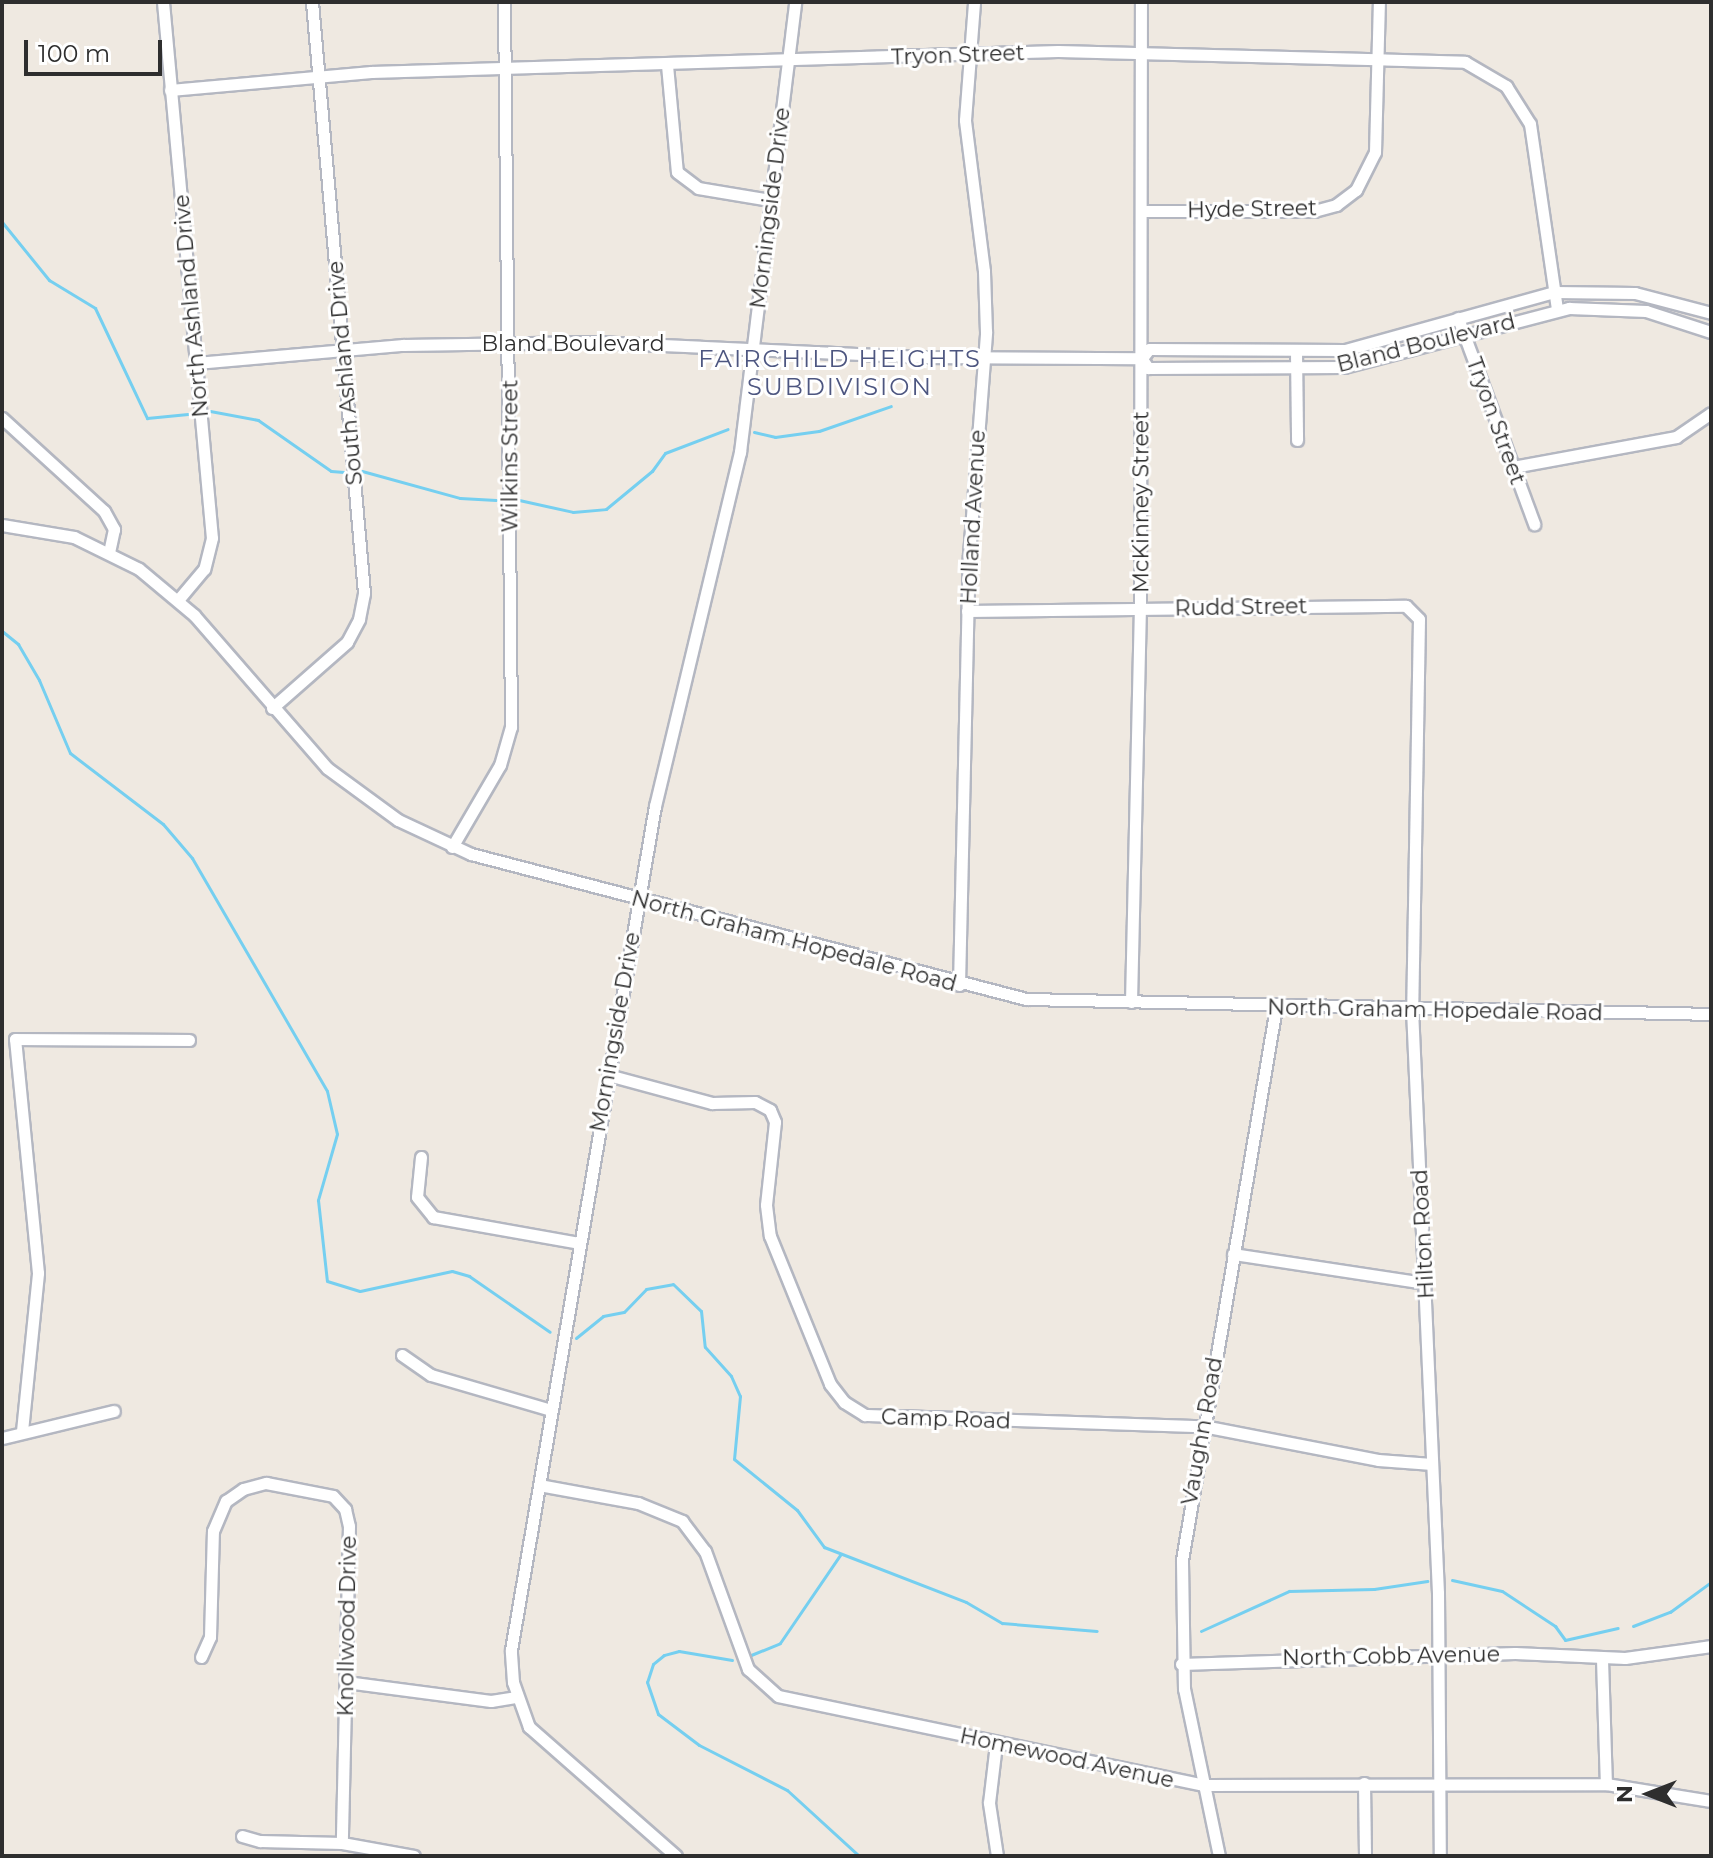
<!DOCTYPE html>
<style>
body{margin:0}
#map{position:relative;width:1713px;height:1858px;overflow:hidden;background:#efe9e1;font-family:Montserrat,sans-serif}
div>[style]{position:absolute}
.stream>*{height:3px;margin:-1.5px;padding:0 1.5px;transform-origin:1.5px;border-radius:1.5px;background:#75cff0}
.roads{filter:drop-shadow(2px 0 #b4b7c1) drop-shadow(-2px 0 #b4b7c1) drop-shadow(0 2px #b4b7c1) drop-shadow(0 -2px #b4b7c1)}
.minor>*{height:11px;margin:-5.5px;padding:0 5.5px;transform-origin:5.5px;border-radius:5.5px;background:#fff}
span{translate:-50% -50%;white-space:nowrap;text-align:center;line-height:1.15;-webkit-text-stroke:6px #fff;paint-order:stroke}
.street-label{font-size:22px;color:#2e2e2e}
.neighbourhood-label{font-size:24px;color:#4d5680;letter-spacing:2px}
.frame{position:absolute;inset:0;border:4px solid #2e2e2e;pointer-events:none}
.north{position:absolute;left:1609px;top:1754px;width:80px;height:80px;-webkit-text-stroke:6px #fff;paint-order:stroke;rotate:270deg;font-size:22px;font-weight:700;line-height:32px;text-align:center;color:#2e2e2e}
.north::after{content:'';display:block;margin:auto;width:28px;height:36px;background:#2e2e2e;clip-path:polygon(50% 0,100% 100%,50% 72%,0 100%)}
.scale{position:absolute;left:24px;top:40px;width:138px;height:36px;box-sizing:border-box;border:4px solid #2e2e2e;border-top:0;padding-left:10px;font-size:24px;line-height:28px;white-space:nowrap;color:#2e2e2e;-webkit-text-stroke:6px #fff;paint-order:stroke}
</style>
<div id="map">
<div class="stream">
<div style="left:2px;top:222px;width:75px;rotate:51deg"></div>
<div style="left:49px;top:280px;width:54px;rotate:31.3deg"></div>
<div style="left:95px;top:308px;width:122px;rotate:64.7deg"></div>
<div style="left:147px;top:418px;width:41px;rotate:-5.6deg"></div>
<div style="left:210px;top:411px;width:49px;rotate:10.6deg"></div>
<div style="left:258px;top:420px;width:89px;rotate:34.9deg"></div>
<div style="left:331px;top:471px;width:13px;rotate:4deg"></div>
<div style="left:754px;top:432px;width:22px;rotate:13deg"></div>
<div style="left:775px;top:437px;width:44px;rotate:-7.8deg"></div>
<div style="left:819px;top:431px;width:76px;rotate:-19.1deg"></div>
<div style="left:362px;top:471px;width:102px;rotate:15.4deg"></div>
<div style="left:460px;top:498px;width:36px;rotate:3deg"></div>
<div style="left:519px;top:500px;width:55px;rotate:12.5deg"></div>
<div style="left:573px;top:512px;width:33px;rotate:-5deg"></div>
<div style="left:606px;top:509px;width:60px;rotate:-39.6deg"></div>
<div style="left:652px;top:471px;width:22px;rotate:-54deg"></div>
<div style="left:665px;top:453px;width:67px;rotate:-20.9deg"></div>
<div style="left:2px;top:631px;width:21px;rotate:39deg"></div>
<div style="left:18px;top:644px;width:42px;rotate:59.7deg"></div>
<div style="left:39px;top:680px;width:79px;rotate:67deg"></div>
<div style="left:70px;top:753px;width:117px;rotate:37.4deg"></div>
<div style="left:163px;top:824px;width:45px;rotate:49.5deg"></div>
<div style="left:192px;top:858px;width:269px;rotate:59.9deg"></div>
<div style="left:327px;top:1091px;width:44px;rotate:76.9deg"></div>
<div style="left:337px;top:1134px;width:69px;rotate:106.1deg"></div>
<div style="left:318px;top:1200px;width:81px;rotate:83.7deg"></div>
<div style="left:327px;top:1281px;width:34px;rotate:17deg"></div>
<div style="left:360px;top:1291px;width:94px;rotate:-12.3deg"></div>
<div style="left:452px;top:1271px;width:18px;rotate:16deg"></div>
<div style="left:469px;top:1276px;width:98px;rotate:34.7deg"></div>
<div style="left:576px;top:1338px;width:35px;rotate:-39deg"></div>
<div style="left:603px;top:1316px;width:21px;rotate:-11deg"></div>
<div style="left:624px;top:1312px;width:32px;rotate:-46deg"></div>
<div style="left:646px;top:1289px;width:27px;rotate:-10deg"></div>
<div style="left:673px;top:1284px;width:39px;rotate:44deg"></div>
<div style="left:701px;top:1311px;width:36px;rotate:84deg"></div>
<div style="left:705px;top:1347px;width:39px;rotate:48deg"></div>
<div style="left:731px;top:1376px;width:22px;rotate:66deg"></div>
<div style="left:740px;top:1396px;width:63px;rotate:95.4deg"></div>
<div style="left:734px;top:1459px;width:81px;rotate:39deg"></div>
<div style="left:797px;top:1510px;width:46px;rotate:53.9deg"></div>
<div style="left:824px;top:1547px;width:152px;rotate:21.2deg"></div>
<div style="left:966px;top:1602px;width:42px;rotate:30.3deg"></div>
<div style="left:1002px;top:1623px;width:95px;rotate:4.8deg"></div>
<div style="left:1452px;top:1580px;width:51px;rotate:12.4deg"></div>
<div style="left:1502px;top:1591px;width:64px;rotate:33.4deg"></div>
<div style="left:1555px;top:1626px;width:17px;rotate:54deg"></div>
<div style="left:1565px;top:1640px;width:54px;rotate:-12.8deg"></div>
<div style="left:1633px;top:1626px;width:40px;rotate:-21deg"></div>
<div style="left:1670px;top:1612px;width:51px;rotate:-36.2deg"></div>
<div style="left:1201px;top:1631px;width:97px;rotate:-24.4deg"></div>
<div style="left:1289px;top:1591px;width:85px;rotate:-1.3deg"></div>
<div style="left:1374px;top:1589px;width:54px;rotate:-8.6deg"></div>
<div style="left:751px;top:1655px;width:31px;rotate:-22deg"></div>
<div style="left:780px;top:1643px;width:107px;rotate:-55.7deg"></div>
<div style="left:732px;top:1660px;width:54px;rotate:-170.4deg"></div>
<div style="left:679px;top:1651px;width:16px;rotate:165deg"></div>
<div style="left:664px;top:1655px;width:14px;rotate:141deg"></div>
<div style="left:653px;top:1664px;width:19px;rotate:108deg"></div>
<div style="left:647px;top:1682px;width:34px;rotate:71deg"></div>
<div style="left:658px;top:1714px;width:51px;rotate:37.1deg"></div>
<div style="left:699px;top:1745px;width:99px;rotate:27.1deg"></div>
<div style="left:787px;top:1790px;width:98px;rotate:42.5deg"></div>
</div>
<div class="roads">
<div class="minor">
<div style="left:163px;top:2px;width:538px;rotate:84.78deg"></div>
<div style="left:212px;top:538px;width:32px;rotate:104deg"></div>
<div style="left:204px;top:569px;width:40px;rotate:130deg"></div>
<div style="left:667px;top:65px;width:107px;rotate:84.7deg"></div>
<div style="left:677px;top:172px;width:26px;rotate:37deg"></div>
<div style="left:698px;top:188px;width:73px;rotate:9.5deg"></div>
<div style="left:170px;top:90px;width:202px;rotate:-5.1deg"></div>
<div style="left:371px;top:72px;width:687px;rotate:-1.75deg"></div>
<div style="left:1058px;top:51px;width:407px;rotate:1.5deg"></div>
<div style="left:1465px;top:62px;width:48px;rotate:30.3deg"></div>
<div style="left:1506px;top:86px;width:45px;rotate:57.7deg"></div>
<div style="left:1530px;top:124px;width:188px;rotate:81.7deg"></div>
<div style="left:1141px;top:211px;width:173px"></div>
<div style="left:1314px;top:211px;width:23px;rotate:-15deg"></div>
<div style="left:1336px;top:205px;width:25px;rotate:-37deg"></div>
<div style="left:1356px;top:190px;width:42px;rotate:-63.4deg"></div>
<div style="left:1375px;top:152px;width:150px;rotate:-88.5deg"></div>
<div style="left:1458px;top:318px;width:220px;rotate:69.7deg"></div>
<div style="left:1296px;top:352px;width:88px;rotate:89.3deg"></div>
<div style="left:1142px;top:358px;width:11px;rotate:-52deg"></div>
<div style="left:1149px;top:349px;width:196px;rotate:0.3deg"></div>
<div style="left:1345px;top:350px;width:217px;rotate:-15.5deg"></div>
<div style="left:1554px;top:292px;width:81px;rotate:0.7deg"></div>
<div style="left:1635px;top:293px;width:79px;rotate:14.7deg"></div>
<div style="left:1142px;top:359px;width:11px;rotate:56deg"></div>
<div style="left:1148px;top:368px;width:196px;rotate:-0.3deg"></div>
<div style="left:1344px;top:367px;width:233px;rotate:-14.7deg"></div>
<div style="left:1569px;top:308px;width:77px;rotate:2.2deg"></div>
<div style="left:1646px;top:311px;width:68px;rotate:17.9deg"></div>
<div style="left:196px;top:363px;width:208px;rotate:-5deg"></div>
<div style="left:403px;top:345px;width:192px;rotate:-0.9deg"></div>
<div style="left:595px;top:342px;width:328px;rotate:2.6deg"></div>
<div style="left:923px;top:357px;width:219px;rotate:0.3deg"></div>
<div style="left:2px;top:418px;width:138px;rotate:42.4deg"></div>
<div style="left:104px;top:511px;width:21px;rotate:61deg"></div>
<div style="left:114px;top:529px;width:24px;rotate:102deg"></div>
<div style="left:1513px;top:467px;width:166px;rotate:-10.4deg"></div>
<div style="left:1676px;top:437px;width:42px;rotate:-34.4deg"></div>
<div style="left:2px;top:525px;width:73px;rotate:9.5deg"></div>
<div style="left:74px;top:537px;width:72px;rotate:26.2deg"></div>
<div style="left:139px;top:569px;width:72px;rotate:39.9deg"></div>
<div style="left:194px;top:615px;width:203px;rotate:49deg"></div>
<div style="left:327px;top:768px;width:88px;rotate:36.2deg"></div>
<div style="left:398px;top:820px;width:81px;rotate:25deg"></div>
<div style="left:471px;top:854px;width:574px;rotate:14.64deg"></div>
<div style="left:1026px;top:999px;width:685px;rotate:1.25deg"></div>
<div style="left:967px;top:611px;width:439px;rotate:-0.7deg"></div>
<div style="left:1406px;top:606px;width:18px;rotate:45deg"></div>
<div style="left:1419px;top:619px;width:390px;rotate:91deg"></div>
<div style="left:1412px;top:1009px;width:585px;rotate:87.45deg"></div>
<div style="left:1438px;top:1593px;width:263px;rotate:89.6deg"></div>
<div style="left:272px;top:708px;width:100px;rotate:-41.3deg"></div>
<div style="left:347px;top:642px;width:26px;rotate:-62deg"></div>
<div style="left:359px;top:619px;width:26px;rotate:-79deg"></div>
<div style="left:364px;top:593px;width:593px;rotate:-95.03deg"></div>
<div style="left:452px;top:847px;width:95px;rotate:-59.7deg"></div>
<div style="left:500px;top:765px;width:40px;rotate:-74deg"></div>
<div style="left:511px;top:727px;width:725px;rotate:-90.55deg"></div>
<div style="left:959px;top:985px;width:430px;rotate:-88.7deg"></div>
<div style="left:969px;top:555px;width:224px;rotate:-85.6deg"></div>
<div style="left:986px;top:332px;width:61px;rotate:-91.9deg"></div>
<div style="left:984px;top:271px;width:152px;rotate:-97.2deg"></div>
<div style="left:965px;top:120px;width:118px;rotate:-85.6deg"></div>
<div style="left:1131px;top:1002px;width:395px;rotate:-88.7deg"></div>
<div style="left:1140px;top:607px;width:605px;rotate:-89.91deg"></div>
<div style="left:608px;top:1075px;width:108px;rotate:15.1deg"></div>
<div style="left:712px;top:1103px;width:43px;rotate:-1.3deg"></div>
<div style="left:755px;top:1102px;width:17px;rotate:28deg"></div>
<div style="left:770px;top:1110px;width:13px;rotate:67deg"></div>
<div style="left:775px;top:1122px;width:83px;rotate:96.2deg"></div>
<div style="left:766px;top:1205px;width:31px;rotate:83deg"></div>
<div style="left:770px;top:1236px;width:160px;rotate:67.9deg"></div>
<div style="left:830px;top:1384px;width:23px;rotate:52deg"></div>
<div style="left:844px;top:1402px;width:25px;rotate:32deg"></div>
<div style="left:865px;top:1415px;width:338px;rotate:1.9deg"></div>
<div style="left:1203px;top:1426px;width:178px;rotate:11deg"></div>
<div style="left:1378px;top:1460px;width:54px;rotate:4.2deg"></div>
<div style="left:421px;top:1157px;width:40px;rotate:95.7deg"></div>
<div style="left:417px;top:1197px;width:26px;rotate:51deg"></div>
<div style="left:433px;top:1217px;width:148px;rotate:10.1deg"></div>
<div style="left:1233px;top:1254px;width:194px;rotate:8.6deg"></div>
<div style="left:402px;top:1355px;width:35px;rotate:35deg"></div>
<div style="left:431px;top:1375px;width:125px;rotate:16.3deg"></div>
<div style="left:22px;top:1431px;width:159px;rotate:-84.2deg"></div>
<div style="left:38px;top:1273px;width:235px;rotate:-95.6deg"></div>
<div style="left:15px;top:1039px;width:174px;rotate:0.3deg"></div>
<div style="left:2px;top:1438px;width:115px;rotate:-13.6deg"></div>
<div style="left:539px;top:1485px;width:101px;rotate:10.3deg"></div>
<div style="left:638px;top:1503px;width:48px;rotate:22.2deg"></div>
<div style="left:682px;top:1521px;width:38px;rotate:53deg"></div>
<div style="left:705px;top:1551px;width:126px;rotate:70deg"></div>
<div style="left:748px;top:1669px;width:40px;rotate:42deg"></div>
<div style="left:778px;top:1696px;width:434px;rotate:11.8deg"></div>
<div style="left:1203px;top:1785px;width:403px;rotate:-0.1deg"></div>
<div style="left:1606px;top:1784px;width:106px;rotate:9.2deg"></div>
<div style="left:201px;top:1657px;width:22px;rotate:-66deg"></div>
<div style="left:210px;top:1637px;width:106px;rotate:-88.4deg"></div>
<div style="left:213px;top:1531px;width:33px;rotate:-67deg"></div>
<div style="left:226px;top:1501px;width:21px;rotate:-35deg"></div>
<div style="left:243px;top:1489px;width:24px;rotate:-15deg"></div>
<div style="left:266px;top:1483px;width:68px;rotate:11deg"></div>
<div style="left:333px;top:1496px;width:18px;rotate:47deg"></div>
<div style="left:345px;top:1509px;width:17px;rotate:77deg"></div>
<div style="left:349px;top:1526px;width:317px;rotate:91.3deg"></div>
<div style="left:1602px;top:1659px;width:125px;rotate:88.2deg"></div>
<div style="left:1181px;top:1664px;width:334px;rotate:-1.9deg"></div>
<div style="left:1515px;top:1653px;width:110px;rotate:2.6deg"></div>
<div style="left:1625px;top:1658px;width:87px;rotate:-7.9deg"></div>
<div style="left:346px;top:1682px;width:146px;rotate:7.5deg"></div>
<div style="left:491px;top:1701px;width:26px;rotate:-9deg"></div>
<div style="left:996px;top:1744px;width:59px;rotate:96.8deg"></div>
<div style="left:989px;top:1803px;width:54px;rotate:81.4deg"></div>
<div style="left:1364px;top:1783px;width:73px;rotate:89.2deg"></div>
<div style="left:242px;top:1836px;width:19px;rotate:16deg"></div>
<div style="left:260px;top:1841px;width:82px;rotate:1.4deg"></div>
<div style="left:342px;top:1843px;width:73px;rotate:10.2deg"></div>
<div style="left:676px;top:1856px;width:196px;rotate:-138.7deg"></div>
<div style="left:529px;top:1727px;width:48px;rotate:-109.6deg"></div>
<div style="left:513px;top:1682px;width:32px;rotate:-94deg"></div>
<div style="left:511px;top:1650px;width:856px;rotate:-80.32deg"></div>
<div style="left:655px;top:806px;width:364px;rotate:-76.5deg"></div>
<div style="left:740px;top:452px;width:453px;rotate:-83deg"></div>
<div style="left:1219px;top:1856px;width:171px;rotate:-101.8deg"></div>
<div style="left:1184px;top:1689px;width:129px;rotate:-90.9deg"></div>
<div style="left:1182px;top:1560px;width:561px;rotate:-80.35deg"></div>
</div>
</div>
<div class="street-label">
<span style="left:958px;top:55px;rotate:-2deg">Tryon Street</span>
<span style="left:770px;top:208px;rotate:-83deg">Morningside Drive</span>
<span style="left:1252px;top:209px;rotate:-1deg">Hyde Street</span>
<span style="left:191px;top:306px;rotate:-95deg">North Ashland Drive</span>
<span style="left:1426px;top:343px;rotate:-14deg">Bland Boulevard</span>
<span style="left:573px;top:344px">Bland Boulevard</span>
<span style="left:345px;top:373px;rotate:-95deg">South Ashland Drive</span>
<span style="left:1496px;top:421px;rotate:70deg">Tryon Street</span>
<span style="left:510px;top:456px;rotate:-90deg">Wilkins Street</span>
<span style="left:1141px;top:502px;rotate:-90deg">McKinney Street</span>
<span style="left:973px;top:517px;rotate:-87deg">Holland Avenue</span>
<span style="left:1241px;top:607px;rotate:-1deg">Rudd Street</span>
<span style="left:794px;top:941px;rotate:15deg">North Graham Hopedale Road</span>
<span style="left:1435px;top:1010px;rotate:1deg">North Graham Hopedale Road</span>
<span style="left:615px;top:1032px;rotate:-80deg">Morningside Drive</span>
<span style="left:1423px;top:1234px;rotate:-93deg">Hilton Road</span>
<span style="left:946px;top:1419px;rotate:2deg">Camp Road</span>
<span style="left:1202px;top:1431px;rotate:-80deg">Vaughn Road</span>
<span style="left:347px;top:1626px;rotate:-89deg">Knollwood Drive</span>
<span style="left:1391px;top:1656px;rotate:-1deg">North Cobb Avenue</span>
<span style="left:1067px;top:1758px;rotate:12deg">Homewood Avenue</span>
</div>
<div class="neighbourhood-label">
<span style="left:840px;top:373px">FAIRCHILD HEIGHTS<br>SUBDIVISION</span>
</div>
<div class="frame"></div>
<div class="north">N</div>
<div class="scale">100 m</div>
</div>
